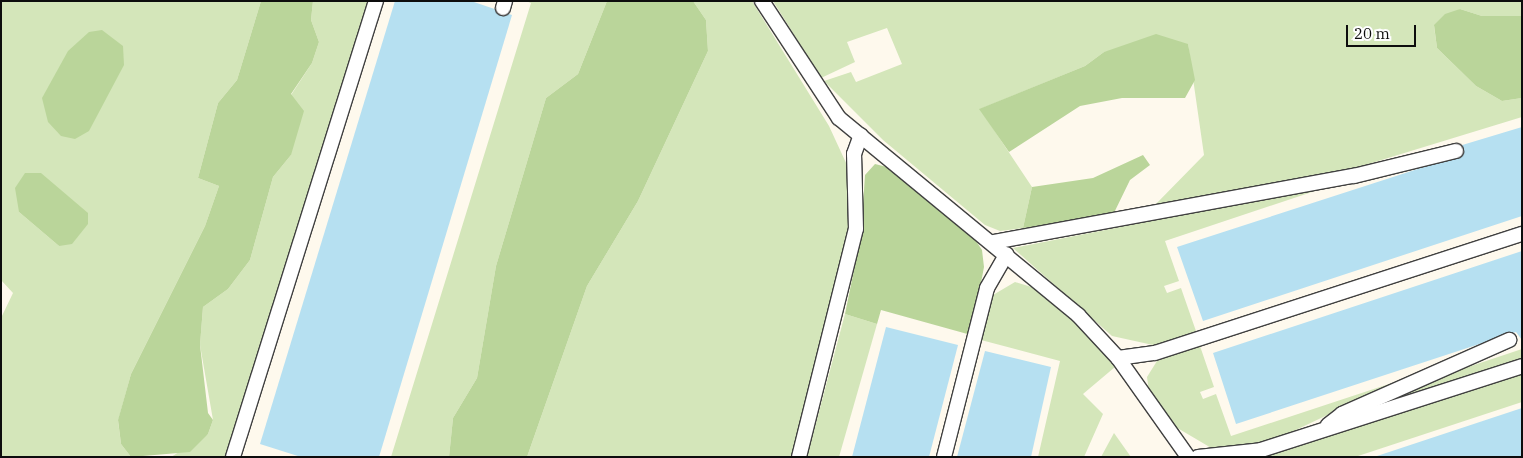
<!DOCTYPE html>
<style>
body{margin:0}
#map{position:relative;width:1523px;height:458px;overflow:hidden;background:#fef9ed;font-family:"IBM Plex Serif",serif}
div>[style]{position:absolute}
.green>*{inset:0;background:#d4e6ba}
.forest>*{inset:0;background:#bad59a}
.water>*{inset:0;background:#b6e0f1}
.roads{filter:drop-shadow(1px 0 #404040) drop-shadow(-1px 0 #404040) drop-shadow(0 1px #404040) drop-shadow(0 -1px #404040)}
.service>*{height:14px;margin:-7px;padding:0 7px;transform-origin:7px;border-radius:7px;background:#fff}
span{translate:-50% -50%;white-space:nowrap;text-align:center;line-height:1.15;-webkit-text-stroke:5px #fff;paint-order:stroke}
.frame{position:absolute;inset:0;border:2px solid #0d0d0d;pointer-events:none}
.scale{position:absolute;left:1346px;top:25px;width:70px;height:22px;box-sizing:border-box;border:2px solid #0d0d0d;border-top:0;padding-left:6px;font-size:15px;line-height:18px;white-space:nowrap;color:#0d0d0d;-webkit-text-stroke:4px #fff;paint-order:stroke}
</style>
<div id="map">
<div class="green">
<div style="clip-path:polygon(evenodd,1px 1px,261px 1px,237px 80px,218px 103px,198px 178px,219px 186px,205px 226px,131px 374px,118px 421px,121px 444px,131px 457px,1px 457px,1px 318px,13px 293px,1px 280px,1px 1px,70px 201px,87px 213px,59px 246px,19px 212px,70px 201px)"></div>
<div style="clip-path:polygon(313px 1px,368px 1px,227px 457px,171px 457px,208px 434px,213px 420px,200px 345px,203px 307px,228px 289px,250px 260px,273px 177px,291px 155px,291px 95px,312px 63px,319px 42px,311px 20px)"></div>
<div style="clip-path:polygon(526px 1px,607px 1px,578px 74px,546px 98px,496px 266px,477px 378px,453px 418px,449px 457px,391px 457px,531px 3px)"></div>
<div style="clip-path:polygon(693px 1px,752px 1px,829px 126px,847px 165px,853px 204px,847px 246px,792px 457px,527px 457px,587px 286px,638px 201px,708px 51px,706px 20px)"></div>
<div style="clip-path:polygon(773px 1px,1522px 1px,1522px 16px,1482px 16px,1460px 9px,1434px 26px,1437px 48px,1476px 86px,1502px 101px,1522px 98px,1522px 117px,1339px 173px,1153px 207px,1204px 155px,1188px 44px,1104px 52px,1085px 66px,980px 109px,1032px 187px,1023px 228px,1000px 231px,985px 225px,883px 140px,824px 81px,851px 72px,856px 82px,902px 64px,887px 28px,847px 42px,855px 62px,821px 78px)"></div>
<div style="clip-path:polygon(1330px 186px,1165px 241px,1179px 281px,1164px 286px,1167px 293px,1181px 288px,1197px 334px,1173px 342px,1153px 345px,1112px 336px,1013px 248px)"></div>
<div style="clip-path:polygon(1015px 282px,1038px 289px,1074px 320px,1115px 367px,1083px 394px,1103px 414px,1084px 457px,1038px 457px,1060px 361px,981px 340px,993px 295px)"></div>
<div style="clip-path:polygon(845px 314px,877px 324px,839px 457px,807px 457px)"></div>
<div style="clip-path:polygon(1200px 346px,1214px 387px,1200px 392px,1203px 399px,1216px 394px,1231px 436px,1401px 380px,1279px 438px,1236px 449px,1213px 449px,1174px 426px,1149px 392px,1147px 377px,1157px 361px)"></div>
<div style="clip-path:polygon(1522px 349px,1522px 360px,1362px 412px,1423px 382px)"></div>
<div style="clip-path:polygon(1522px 371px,1522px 402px,1355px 457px,1253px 457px)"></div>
<div style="clip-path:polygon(1114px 433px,1131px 457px,1101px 457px)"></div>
</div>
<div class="forest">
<div style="clip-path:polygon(261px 1px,313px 1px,311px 20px,319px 42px,312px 63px,291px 94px,304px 111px,291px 155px,273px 177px,250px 260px,228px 289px,203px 307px,200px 345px,208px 413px,213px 420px,208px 434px,190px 452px,131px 457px,121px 444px,118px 420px,131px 374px,205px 226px,219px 186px,198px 178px,218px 103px,237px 80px)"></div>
<div style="clip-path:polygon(607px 1px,693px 1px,706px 20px,708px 51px,638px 201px,587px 286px,527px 457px,449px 457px,453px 418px,477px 378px,496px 266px,546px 98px,578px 74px)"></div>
<div style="clip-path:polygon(1460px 9px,1482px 16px,1522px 16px,1522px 98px,1502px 101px,1476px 86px,1437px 48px,1434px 25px,1445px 14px)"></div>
<div style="clip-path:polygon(102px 30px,123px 46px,124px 65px,89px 131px,75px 139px,61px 136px,48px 122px,42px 98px,68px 51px,89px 32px)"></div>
<div style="clip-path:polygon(1156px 34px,1188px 44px,1195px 80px,1185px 98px,1122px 98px,1080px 106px,1009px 152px,979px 109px,1085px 66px,1104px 52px)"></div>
<div style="clip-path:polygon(1143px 155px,1150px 165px,1130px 180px,1112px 217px,1023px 228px,1032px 187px,1093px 178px)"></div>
<div style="clip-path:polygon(875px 164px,895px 169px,968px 229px,982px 250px,984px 267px,971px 335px,881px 310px,877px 324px,845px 314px,861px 236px,865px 175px)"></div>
<div style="clip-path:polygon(25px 173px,41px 173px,88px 213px,88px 224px,72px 244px,59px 246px,19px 212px,15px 188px)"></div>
</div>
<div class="water">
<div style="clip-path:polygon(395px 1px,471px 1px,512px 15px,379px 457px,301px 457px,260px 444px)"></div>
<div style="clip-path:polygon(1522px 127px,1522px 216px,1203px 321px,1177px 247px,1461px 155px,1459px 146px)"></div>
<div style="clip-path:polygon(1522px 251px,1522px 340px,1516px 332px,1236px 424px,1213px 353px)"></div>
<div style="clip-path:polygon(886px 327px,958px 345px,929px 457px,852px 457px)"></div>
<div style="clip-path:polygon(985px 351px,1051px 367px,1031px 457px,957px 457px)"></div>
<div style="clip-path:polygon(1522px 408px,1522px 457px,1374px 457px)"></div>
</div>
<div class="roads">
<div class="service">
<div style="left:762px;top:1px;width:140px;rotate:56.7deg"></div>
<div style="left:839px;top:118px;width:310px;rotate:39.5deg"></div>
<div style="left:1078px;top:315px;width:59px;rotate:47.1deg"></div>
<div style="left:1118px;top:358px;width:121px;rotate:54.7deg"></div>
<div style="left:503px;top:8px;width:7px;rotate:-74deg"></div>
<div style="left:993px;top:242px;width:367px;rotate:-10.4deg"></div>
<div style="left:1354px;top:176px;width:105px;rotate:-13.8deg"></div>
<div style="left:1118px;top:358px;width:37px;rotate:-8deg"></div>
<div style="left:1155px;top:353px;width:386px;rotate:-18deg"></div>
<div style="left:1328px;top:425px;width:18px;rotate:-38deg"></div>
<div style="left:1342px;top:414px;width:183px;rotate:-23.9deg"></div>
<div style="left:233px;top:457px;width:478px;rotate:-72.6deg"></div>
<div style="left:799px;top:457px;width:235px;rotate:-76deg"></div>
<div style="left:856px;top:229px;width:75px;rotate:-91.5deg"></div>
<div style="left:854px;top:154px;width:20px;rotate:-70deg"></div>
<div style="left:944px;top:457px;width:174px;rotate:-75.7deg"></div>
<div style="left:987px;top:288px;width:39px;rotate:-60deg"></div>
<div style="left:1198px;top:457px;width:63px;rotate:-6.3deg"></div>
<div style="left:1261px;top:450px;width:274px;rotate:-17.8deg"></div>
</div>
</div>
<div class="frame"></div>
<div class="scale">20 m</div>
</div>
